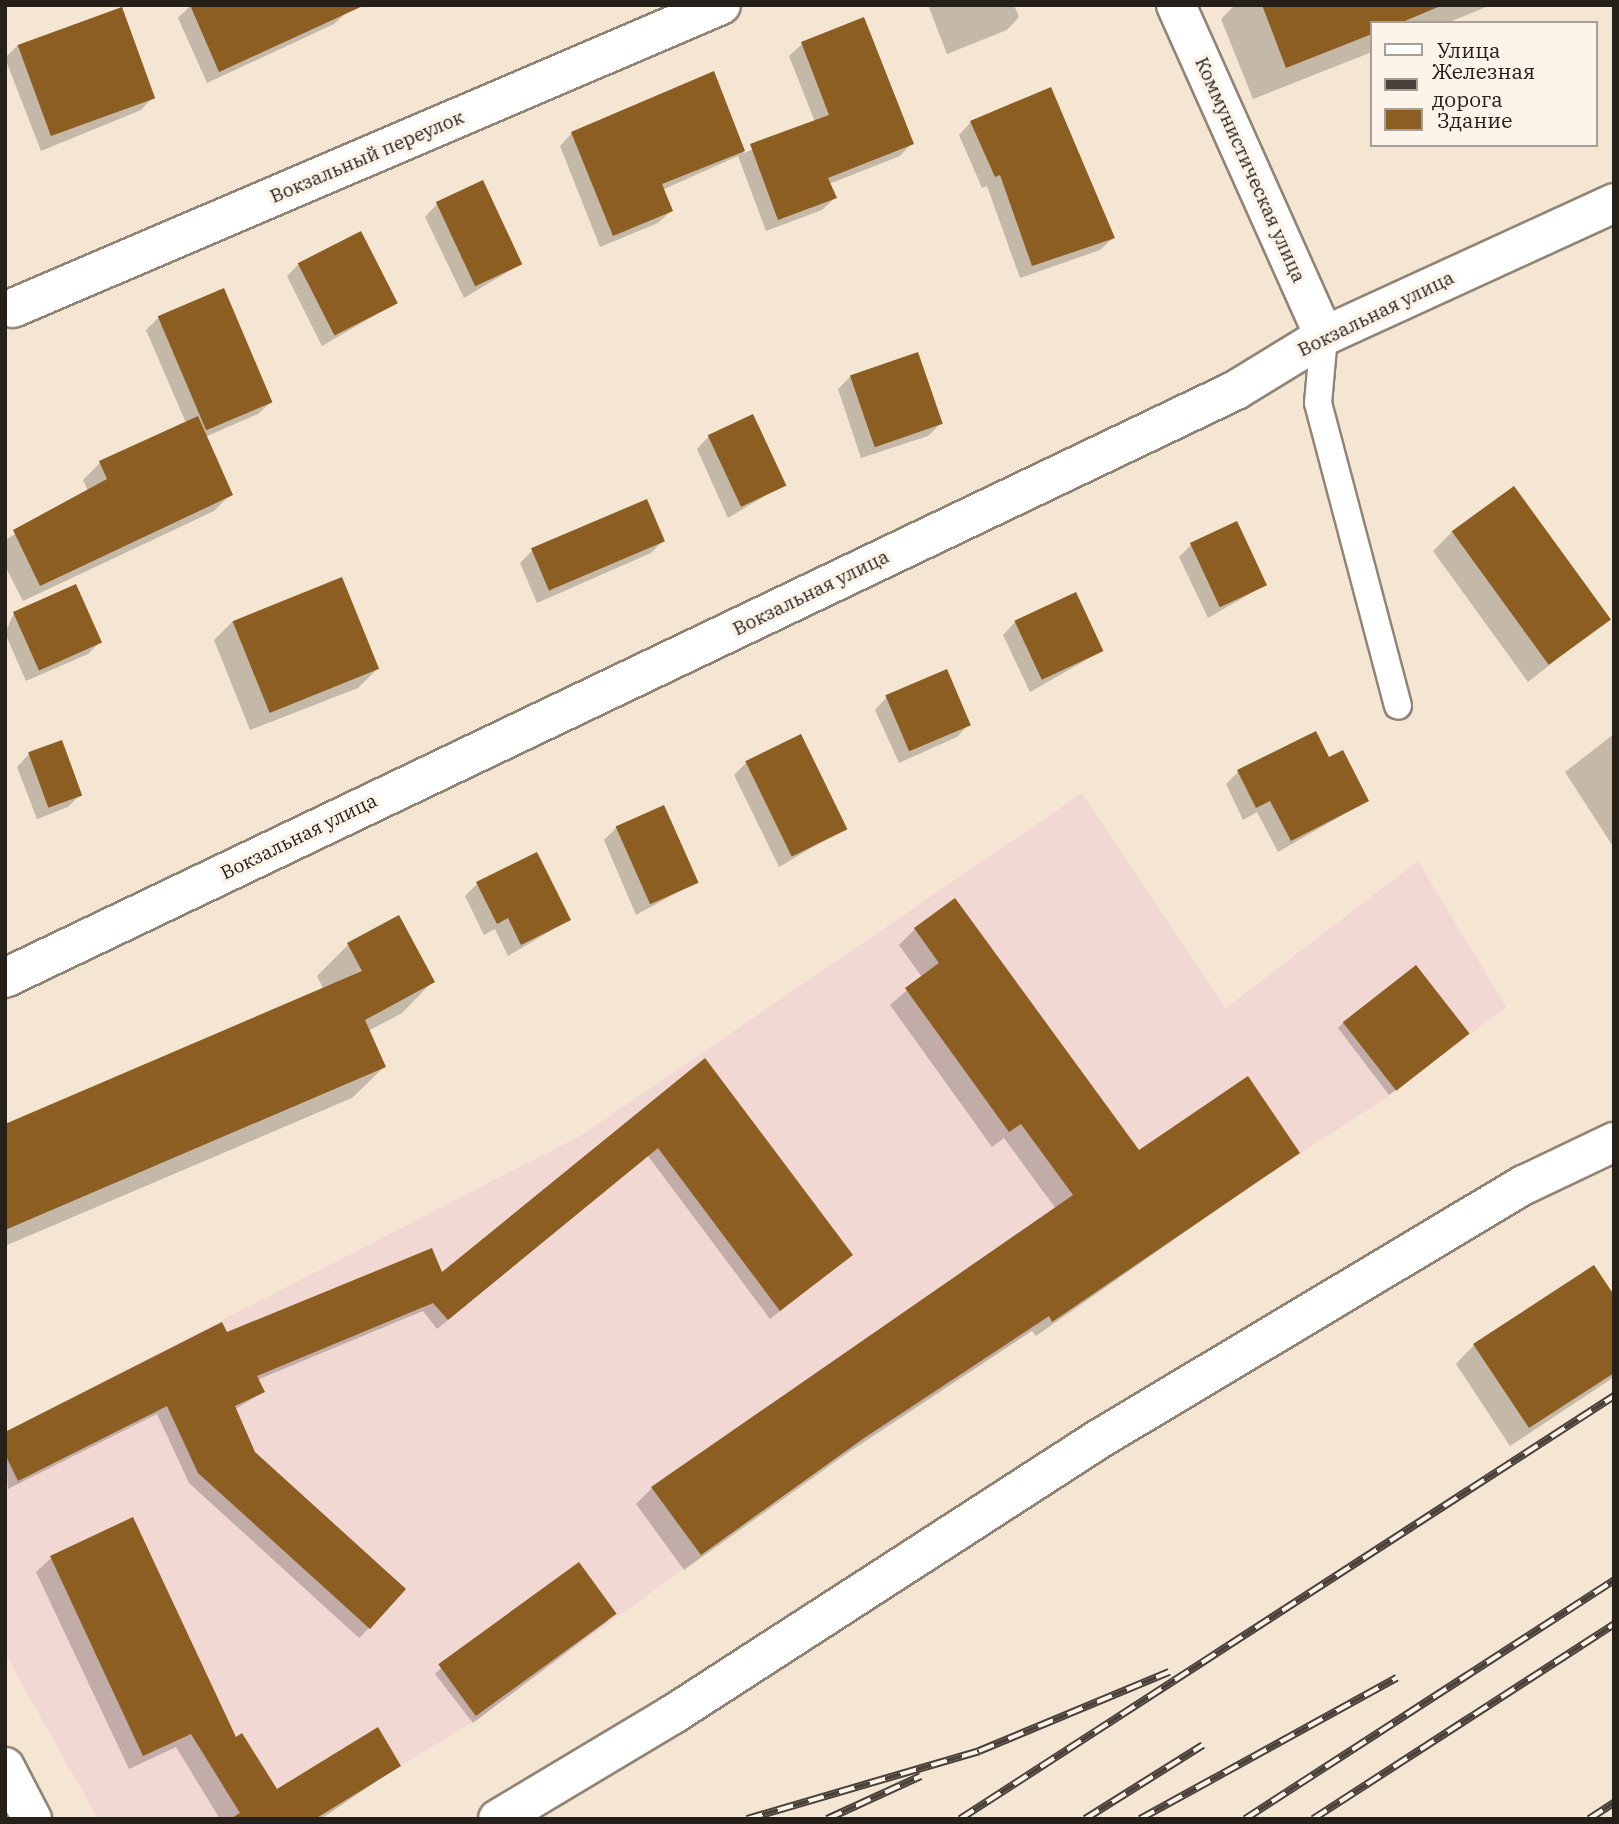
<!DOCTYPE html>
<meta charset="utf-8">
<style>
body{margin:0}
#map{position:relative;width:1619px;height:1824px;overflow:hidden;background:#f5e6d4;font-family:"IBM Plex Serif",serif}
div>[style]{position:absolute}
.industrial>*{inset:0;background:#f2d8d3}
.shadow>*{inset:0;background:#0003}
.building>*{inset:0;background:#8c5e21;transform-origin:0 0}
.roads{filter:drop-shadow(2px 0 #928474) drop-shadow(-2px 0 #928474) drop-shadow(0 2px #928474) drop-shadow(0 -2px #928474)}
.service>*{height:26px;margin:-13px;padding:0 13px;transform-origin:13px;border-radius:13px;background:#fff}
.minor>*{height:38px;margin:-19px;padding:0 19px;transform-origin:19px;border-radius:19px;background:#fff}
.tertiary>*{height:38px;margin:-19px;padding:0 19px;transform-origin:19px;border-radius:19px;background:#fff}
.rail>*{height:8px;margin-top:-4px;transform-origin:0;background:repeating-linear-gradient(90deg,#fdf4e9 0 16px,#4a423a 0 32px);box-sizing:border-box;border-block:2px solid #4a423a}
span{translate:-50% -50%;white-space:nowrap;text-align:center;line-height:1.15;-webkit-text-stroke:7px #fdf4e9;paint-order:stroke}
.street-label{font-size:19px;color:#26201a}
.frame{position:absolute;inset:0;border:7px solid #26201a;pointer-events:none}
.legend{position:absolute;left:1370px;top:21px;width:228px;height:126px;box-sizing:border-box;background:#fdf4e9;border:2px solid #a79f96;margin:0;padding:9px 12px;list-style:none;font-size:21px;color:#26201a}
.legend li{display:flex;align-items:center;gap:14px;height:35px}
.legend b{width:35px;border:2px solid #a79f96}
</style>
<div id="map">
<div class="industrial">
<div style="clip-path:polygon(1082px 793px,1226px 1008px,1418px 861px,1506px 1007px,1396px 1091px,826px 1465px,479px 1718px,315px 1819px,98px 1819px,5px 1654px,5px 1432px,582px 1135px)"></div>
</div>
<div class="shadow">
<div style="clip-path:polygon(191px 5px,347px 12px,334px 24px,207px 83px,178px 18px)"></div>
<div style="clip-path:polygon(928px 5px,1014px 5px,1019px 17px,1007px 30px,947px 54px)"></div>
<div style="clip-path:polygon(1235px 5px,1491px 5px,1447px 23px,1372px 23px,1372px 52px,1253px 99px,1221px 19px)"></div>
<div style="clip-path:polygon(863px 20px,912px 143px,900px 156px,829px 184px,835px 198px,822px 210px,766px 231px,738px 156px,662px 190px,671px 211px,658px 223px,600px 247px,560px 146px,572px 133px,718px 85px,744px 153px,815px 122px,789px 56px,802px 44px)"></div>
<div style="clip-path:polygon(18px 45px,153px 97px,141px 110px,41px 151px,5px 58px)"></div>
<div style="clip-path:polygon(971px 122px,1113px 238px,1100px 250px,1020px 278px,987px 186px,982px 188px,959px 135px)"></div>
<div style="clip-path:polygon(437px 204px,521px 264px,464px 298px,425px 217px)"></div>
<div style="clip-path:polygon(299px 264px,396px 303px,322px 346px,287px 276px)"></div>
<div style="clip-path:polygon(159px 317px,271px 402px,258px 414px,205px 437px,231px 494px,214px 511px,23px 601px,5px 566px,5px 540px,88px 491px,83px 480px,100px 463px,186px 423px,146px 330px)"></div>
<div style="clip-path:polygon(917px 354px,941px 423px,928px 436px,861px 458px,838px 389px,850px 377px)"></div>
<div style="clip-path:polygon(709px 436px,783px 485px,728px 518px,697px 449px)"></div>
<div style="clip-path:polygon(1452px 532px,1607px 620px,1528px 682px,1433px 551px)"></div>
<div style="clip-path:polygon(663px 541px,651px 553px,537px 603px,520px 563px,532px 551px)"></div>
<div style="clip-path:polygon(1191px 545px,1265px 585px,1208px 618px,1179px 557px)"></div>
<div style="clip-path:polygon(14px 613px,100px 642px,88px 654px,26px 681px,5px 633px)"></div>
<div style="clip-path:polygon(233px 621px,377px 669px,358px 688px,250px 730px,214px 640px)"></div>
<div style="clip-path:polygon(1015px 622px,1102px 651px,1030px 692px,1003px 635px)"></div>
<div style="clip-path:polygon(887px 697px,969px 724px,957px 737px,899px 763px,875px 710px)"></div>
<div style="clip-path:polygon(1614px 734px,1614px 848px,1565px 772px)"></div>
<div style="clip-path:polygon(29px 754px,80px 795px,68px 807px,37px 819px,17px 767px)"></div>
<div style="clip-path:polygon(1328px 759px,1367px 801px,1278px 852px,1257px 812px,1243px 820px,1226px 784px,1238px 772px)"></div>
<div style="clip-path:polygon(746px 763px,845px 828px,779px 867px,734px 775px)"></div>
<div style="clip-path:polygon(616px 828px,696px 882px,636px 915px,604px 840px)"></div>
<div style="clip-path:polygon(477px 884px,569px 920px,508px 956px,495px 929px,484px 935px,465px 896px)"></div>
<div style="clip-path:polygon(915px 929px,1138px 1153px,1298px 1153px,1036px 1336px,1032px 1331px,846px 1454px,684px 1570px,636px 1504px,652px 1488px,1056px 1209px,1004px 1138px,992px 1147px,890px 1005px,922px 977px,899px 945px)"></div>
<div style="clip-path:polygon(348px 945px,433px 981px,402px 1013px,368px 1031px,384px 1067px,352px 1098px,5px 1246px,5px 1126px,324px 990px,317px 976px)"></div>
<div style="clip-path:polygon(1343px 1023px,1461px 1040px,1389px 1095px,1338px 1028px)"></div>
<div style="clip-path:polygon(705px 1061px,851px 1255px,770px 1319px,648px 1156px,437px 1329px,423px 1311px,257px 1380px,263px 1392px,234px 1410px,254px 1453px,369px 1628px,359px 1638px,189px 1483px,157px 1414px,8px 1489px,5px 1434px,226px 1334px,441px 1275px)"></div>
<div style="clip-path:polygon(1614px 1299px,1614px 1377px,1510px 1446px,1456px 1364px,1474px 1345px)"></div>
<div style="clip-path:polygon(133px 1519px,235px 1740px,277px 1792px,399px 1766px,321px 1819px,220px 1819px,176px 1747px,129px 1769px,36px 1572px,51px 1558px)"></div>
<div style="clip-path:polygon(609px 1620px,473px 1723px,435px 1674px,441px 1668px)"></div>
</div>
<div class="building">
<div style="clip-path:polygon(190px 5px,365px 5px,219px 72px)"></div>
<div style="clip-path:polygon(1262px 5px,1438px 5px,1438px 7px,1400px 23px,1372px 23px,1372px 34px,1286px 68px)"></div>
<div style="left:122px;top:7px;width:97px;height:111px;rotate:70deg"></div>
<div style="clip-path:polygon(864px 17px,914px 144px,828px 178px,837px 198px,778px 220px,750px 144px,829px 115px,801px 42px)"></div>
<div style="clip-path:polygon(714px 71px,745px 151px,662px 184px,673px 211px,613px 236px,571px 132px)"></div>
<div style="clip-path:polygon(1051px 87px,1115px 238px,1032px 266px,1000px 175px,995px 177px,970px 121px)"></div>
<div style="left:483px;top:180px;width:93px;height:52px;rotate:65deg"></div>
<div style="left:361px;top:231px;width:81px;height:71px;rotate:63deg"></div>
<div style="left:224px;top:288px;width:124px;height:72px;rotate:67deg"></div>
<div style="left:918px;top:352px;width:76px;height:72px;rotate:71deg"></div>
<div style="left:753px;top:414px;width:79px;height:50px;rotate:65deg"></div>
<div style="clip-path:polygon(198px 416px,233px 495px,40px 586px,13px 530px,107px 479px,99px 461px)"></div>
<div style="left:1514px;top:486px;width:165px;height:77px;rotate:54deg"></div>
<div style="left:647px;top:499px;width:46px;height:126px;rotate:67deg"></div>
<div style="left:1237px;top:521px;width:71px;height:52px;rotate:65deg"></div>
<div style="left:342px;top:577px;width:99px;height:118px;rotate:68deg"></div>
<div style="left:76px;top:584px;width:64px;height:69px;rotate:66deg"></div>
<div style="left:1076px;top:592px;width:65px;height:68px;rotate:65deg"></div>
<div style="left:947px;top:669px;width:61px;height:67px;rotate:67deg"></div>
<div style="clip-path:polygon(1316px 731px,1329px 757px,1343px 750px,1369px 801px,1291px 841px,1270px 801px,1256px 808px,1237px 770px)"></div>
<div style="left:801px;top:734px;width:106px;height:62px;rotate:64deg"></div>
<div style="left:62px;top:740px;width:59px;height:36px;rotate:70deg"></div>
<div style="left:664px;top:805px;width:85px;height:53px;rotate:66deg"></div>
<div style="clip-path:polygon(537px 852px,571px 920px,521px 945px,508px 918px,497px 924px,476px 882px)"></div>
<div style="clip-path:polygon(955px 898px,1139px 1150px,1248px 1076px,1300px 1153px,1052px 1322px,1049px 1316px,864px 1438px,701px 1555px,651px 1487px,1073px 1195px,1021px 1124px,1009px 1132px,905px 988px,939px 963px,914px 928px)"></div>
<div style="clip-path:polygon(399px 915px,435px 982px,365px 1020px,386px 1067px,5px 1230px,5px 1124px,362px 971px,347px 943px)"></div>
<div style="left:1416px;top:965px;width:87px;height:93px;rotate:52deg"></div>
<div style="clip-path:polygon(705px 1058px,853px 1255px,780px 1311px,658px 1148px,448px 1320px,433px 1303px,257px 1376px,265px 1392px,235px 1406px,255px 1452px,406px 1589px,370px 1629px,198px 1473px,167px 1406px,18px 1481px,5px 1454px,5px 1432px,222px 1322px,227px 1332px,432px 1248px,442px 1272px)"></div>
<div style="clip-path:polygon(1594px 1265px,1614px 1295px,1614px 1373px,1529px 1428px,1473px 1344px)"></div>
<div style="clip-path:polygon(133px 1517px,236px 1737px,242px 1733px,277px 1789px,378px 1727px,401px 1766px,315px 1819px,230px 1819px,240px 1813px,191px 1734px,143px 1756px,50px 1556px)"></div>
<div style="left:579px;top:1562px;width:64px;height:174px;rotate:54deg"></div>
</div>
<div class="roads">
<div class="service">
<div style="left:1324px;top:336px;width:67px;rotate:95.1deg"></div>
<div style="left:1318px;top:403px;width:313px;rotate:75.2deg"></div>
</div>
<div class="minor">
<div style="left:13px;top:308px;width:770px;rotate:-23.17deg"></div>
<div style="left:5px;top:978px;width:1364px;rotate:-25.53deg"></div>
<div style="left:1236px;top:390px;width:103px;rotate:-31.5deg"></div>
<div style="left:5px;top:1767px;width:59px;rotate:62.6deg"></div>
<div style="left:498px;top:1819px;width:203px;rotate:-30.9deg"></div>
<div style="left:672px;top:1715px;width:508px;rotate:-32.88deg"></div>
<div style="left:1099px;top:1439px;width:495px;rotate:-30.9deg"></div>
<div style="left:1524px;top:1185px;width:100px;rotate:-25.5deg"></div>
</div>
<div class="tertiary">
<div style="left:1176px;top:5px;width:363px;rotate:65.9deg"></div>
<div style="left:1324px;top:336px;width:319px;rotate:-24.6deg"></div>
</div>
</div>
<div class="rail">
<div style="left:747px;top:1819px;width:242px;rotate:-16.3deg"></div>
<div style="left:979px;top:1751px;width:206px;rotate:-22.6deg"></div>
<div style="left:827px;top:1819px;width:103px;rotate:-24.6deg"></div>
<div style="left:960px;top:1819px;width:779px;rotate:-32.89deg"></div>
<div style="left:1085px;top:1819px;width:139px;rotate:-32.1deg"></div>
<div style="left:1140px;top:1819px;width:293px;rotate:-28.8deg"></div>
<div style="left:1245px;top:1819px;width:440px;rotate:-32.9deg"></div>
<div style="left:1313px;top:1819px;width:359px;rotate:-32.9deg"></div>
<div style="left:1589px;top:1819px;width:30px;rotate:-33deg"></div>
</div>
<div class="street-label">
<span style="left:367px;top:157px;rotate:-23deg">Вокзальный переулок</span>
<span style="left:1250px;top:170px;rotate:66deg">Коммунистическая улица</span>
<span style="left:1376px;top:314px;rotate:-26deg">Вокзальная улица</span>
<span style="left:811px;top:593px;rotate:-26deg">Вокзальная улица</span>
<span style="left:299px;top:837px;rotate:-26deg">Вокзальная улица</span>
</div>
<div class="frame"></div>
<ul class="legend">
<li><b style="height:9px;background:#fff"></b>Улица</li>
<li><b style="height:9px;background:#4a423a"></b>Железная дорога</li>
<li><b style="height:19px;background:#8c5e21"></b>Здание</li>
</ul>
</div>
